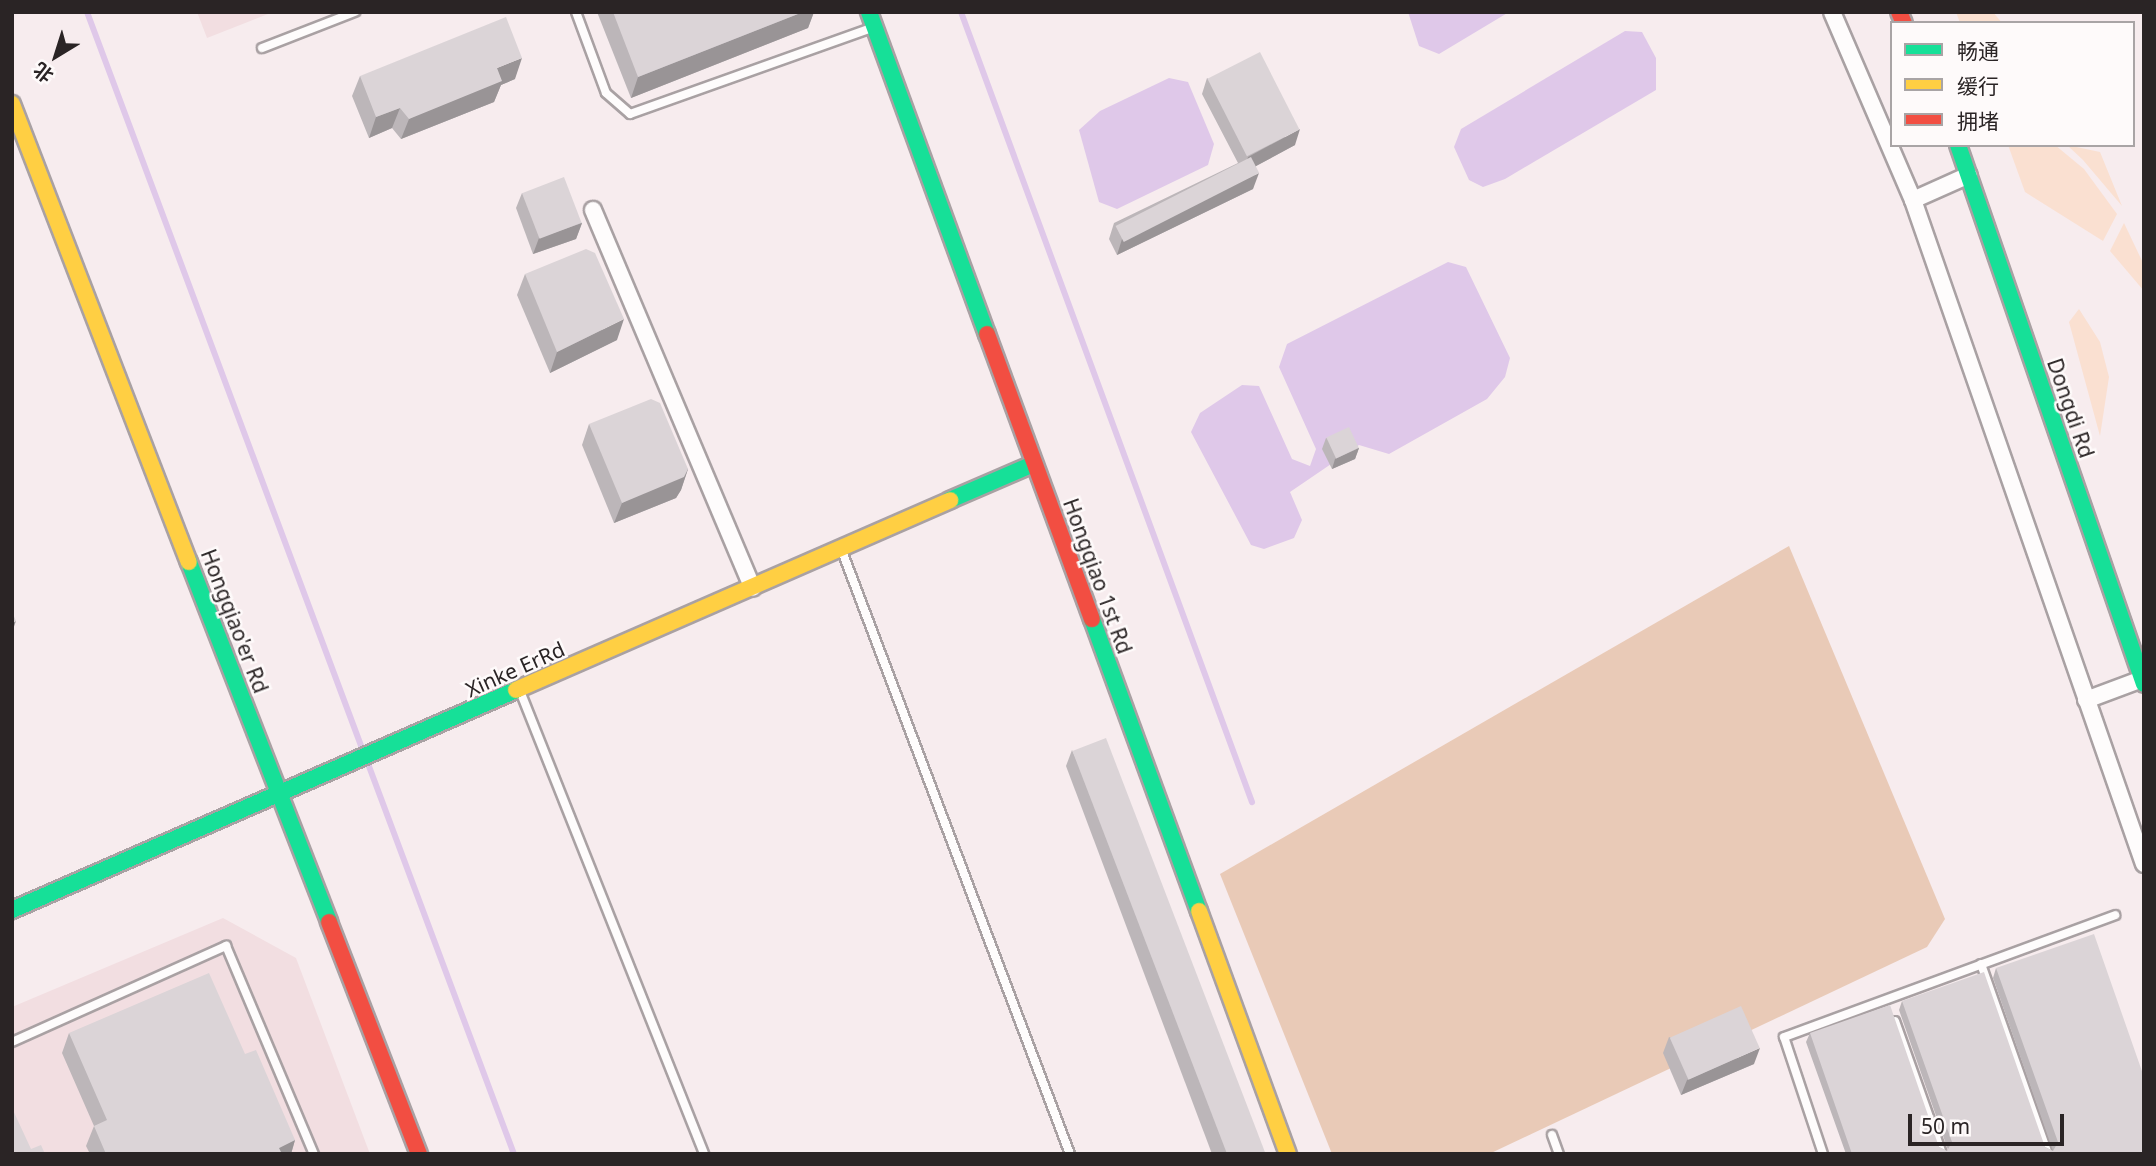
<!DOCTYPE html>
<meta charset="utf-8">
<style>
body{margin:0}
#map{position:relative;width:2156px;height:1166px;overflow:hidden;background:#f7ecee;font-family:"Noto Sans","Noto Sans SC",sans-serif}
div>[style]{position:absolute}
.built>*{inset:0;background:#f2dee1}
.green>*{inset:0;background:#fae0d1}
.forest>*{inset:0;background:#e9cab7}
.water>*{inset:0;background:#dfc8e9}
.stream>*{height:6px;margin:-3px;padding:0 3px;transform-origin:3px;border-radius:3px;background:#dfc8e9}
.roads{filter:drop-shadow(2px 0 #a9a1a3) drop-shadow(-2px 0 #a9a1a3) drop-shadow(0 2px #a9a1a3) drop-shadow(0 -2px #a9a1a3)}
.lane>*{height:8px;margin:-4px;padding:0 4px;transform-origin:4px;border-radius:4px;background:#fefcfc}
.street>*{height:16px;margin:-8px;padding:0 8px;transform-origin:8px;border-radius:8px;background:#fefcfc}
.fast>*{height:16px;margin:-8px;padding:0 8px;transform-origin:8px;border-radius:8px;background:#16e098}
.slow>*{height:16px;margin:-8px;padding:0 8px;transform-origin:8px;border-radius:8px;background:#ffcf43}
.jam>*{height:16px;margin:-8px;padding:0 8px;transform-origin:8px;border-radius:8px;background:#f24e42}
.wall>*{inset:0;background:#bcb6b9}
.shaded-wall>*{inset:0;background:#999496}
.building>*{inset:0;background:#dbd4d7;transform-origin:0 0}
span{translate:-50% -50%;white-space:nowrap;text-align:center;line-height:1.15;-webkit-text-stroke:5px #fefafa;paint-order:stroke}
.street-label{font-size:21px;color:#2a2425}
.frame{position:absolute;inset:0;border:14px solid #2a2425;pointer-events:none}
.legend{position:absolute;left:1890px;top:21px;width:245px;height:126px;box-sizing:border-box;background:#fefafa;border:2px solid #a9a4a5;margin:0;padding:9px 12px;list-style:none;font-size:21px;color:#2a2425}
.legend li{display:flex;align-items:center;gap:14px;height:35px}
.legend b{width:35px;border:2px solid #a9a4a5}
.north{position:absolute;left:21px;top:21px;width:70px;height:70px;-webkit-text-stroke:5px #fefafa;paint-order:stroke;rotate:218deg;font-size:19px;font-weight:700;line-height:28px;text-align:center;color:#2a2425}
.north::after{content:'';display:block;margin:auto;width:24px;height:32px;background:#2a2425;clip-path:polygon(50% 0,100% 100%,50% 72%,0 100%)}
.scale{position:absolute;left:1908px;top:1114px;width:156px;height:32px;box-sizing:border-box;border:4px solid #2a2425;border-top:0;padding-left:9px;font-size:21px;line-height:24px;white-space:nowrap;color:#2a2425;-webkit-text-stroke:5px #fefafa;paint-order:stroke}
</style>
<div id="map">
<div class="built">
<div style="clip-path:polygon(197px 12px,273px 12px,207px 38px)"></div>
<div style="clip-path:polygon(223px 918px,296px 958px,370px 1154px,12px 1154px,12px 1007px)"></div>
</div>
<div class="green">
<div style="clip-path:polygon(1956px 12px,1993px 12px,2002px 23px,1960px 23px)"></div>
<div style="clip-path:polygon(2008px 145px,2055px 145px,2084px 169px,2117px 214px,2103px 241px,2025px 192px)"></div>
<div style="clip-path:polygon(2067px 145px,2100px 152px,2122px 206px,2083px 160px)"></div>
<div style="clip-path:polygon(2124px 223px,2144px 265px,2144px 291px,2110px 251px)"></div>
<div style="clip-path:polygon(2079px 309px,2100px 342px,2109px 377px,2100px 436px,2069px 322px)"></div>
</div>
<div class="forest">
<div style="clip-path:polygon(1789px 546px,1945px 919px,1927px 947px,1489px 1154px,1332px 1154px,1220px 874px)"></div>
</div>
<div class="water">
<div style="clip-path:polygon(1408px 12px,1509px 12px,1439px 54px,1419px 46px)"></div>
<div style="clip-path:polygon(1625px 31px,1642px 32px,1656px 58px,1656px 90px,1505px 179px,1483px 187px,1469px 180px,1454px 147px,1461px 129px)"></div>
<div style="clip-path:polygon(1169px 78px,1188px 82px,1214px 144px,1208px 165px,1117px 209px,1099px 202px,1079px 130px,1100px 111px)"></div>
<div style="clip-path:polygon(1448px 262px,1466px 267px,1510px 358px,1505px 377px,1487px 399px,1389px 454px,1359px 445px,1290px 492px,1302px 520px,1294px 538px,1264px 549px,1251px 545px,1191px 432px,1200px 413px,1242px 385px,1259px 386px,1292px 459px,1310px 466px,1316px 449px,1279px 367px,1287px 344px)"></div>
</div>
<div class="stream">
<div style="left:87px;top:12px;width:789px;rotate:69.52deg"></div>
<div style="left:961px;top:12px;width:842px;rotate:69.78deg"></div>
<div style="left:367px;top:761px;width:420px;rotate:69.5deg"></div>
</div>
<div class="roads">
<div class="lane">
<div style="left:576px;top:12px;width:86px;rotate:69.7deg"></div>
<div style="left:606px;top:93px;width:32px;rotate:41deg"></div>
<div style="left:630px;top:114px;width:256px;rotate:-19.6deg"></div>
<div style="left:262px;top:48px;width:100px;rotate:-21.2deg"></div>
<div style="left:842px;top:551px;width:645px;rotate:69.29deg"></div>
<div style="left:520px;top:691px;width:498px;rotate:68.3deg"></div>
<div style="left:1981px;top:964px;width:201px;rotate:70.6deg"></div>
<div style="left:1895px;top:1021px;width:141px;rotate:70.5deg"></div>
<div style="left:12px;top:1042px;width:235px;rotate:-24.2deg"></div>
<div style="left:226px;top:946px;width:226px;rotate:67.1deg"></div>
<div style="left:1552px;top:1135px;width:20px;rotate:70deg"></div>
<div style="left:1823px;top:1154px;width:123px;rotate:-108.4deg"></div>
<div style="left:1784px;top:1037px;width:353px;rotate:-20.2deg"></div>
</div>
<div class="street">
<div style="left:1832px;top:12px;width:205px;rotate:66.7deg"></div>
<div style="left:1913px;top:200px;width:703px;rotate:70.82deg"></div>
<div style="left:1913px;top:200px;width:61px;rotate:-24.1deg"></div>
<div style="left:593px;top:210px;width:410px;rotate:67.1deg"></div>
<div style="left:2086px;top:700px;width:60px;rotate:-20.6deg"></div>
</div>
<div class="fast">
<div style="left:869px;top:12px;width:343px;rotate:69.9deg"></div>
<div style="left:1958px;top:145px;width:570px;rotate:70.96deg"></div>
<div style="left:950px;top:500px;width:90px;rotate:-23.4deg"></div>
<div style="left:189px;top:562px;width:386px;rotate:68.7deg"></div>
<div style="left:1092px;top:619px;width:311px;rotate:69.9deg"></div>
<div style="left:12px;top:910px;width:550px;rotate:-23.58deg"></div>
</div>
<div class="slow">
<div style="left:12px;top:104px;width:491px;rotate:68.9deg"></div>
<div style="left:516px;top:690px;width:474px;rotate:-23.6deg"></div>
<div style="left:1199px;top:911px;width:259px;rotate:69.9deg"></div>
</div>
<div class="jam">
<div style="left:1899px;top:12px;width:12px;rotate:66deg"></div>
<div style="left:987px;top:334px;width:304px;rotate:69.8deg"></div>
<div style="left:329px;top:922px;width:249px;rotate:68.8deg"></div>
</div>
</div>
<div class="wall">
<div style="clip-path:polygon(597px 12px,814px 12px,808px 28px,631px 98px)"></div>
<div style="clip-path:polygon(360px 76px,515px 79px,501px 85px,494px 102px,401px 139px,392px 128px,369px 138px,352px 96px)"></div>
<div style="clip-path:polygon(1207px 78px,1295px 145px,1256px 166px,1253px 189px,1117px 255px,1109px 239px,1114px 223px,1238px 163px,1202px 94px)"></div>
<div style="clip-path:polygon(522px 193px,582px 223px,576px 239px,533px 254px,516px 208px)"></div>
<div style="clip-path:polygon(525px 274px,617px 340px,550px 373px,517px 295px)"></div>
<div style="clip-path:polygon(589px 424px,688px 469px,681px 490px,676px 498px,614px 523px,582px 445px)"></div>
<div style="clip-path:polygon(1326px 438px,1359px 448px,1355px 459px,1332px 469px,1322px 449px)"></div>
<div style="clip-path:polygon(1072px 750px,1262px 1154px,1212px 1154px,1066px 766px)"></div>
<div style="clip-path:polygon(1996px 968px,2144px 1154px,1846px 1154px,1806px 1042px,1810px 1033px,1939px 1147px,1947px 1151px,1948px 1150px,1899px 1010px,1902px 1001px,2045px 1147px,2053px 1151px,1993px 978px)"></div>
<div style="clip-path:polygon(69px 1033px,295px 1140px,291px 1154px,90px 1154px,86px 1146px,94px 1126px,62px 1053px)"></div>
<div style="clip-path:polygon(1669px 1037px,1754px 1064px,1681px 1095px,1663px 1053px)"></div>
</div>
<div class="shaded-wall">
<div style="clip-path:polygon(803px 12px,814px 12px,808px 28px,631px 98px,638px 77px)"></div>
<div style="clip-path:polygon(522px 58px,515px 79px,501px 85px,494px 102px,401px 139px,409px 119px,497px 68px)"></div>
<div style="clip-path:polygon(400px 108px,392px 128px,369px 138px,376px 117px)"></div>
<div style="clip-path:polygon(1300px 129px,1295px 145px,1243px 173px,1248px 157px)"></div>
<div style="clip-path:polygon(1259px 173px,1253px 189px,1117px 255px,1122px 239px)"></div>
<div style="clip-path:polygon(582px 223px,576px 239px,533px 254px,539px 238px)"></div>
<div style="clip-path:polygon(624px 319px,617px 340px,550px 373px,557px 352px)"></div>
<div style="clip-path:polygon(1359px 448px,1355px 459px,1332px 469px,1335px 459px)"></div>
<div style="clip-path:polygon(688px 469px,681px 490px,676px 498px,614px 523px,622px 503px)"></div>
<div style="clip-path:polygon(16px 621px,12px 632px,12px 623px)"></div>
<div style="clip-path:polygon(1760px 1048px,1754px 1064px,1681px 1095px,1687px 1080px)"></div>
<div style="clip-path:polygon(295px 1140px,291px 1154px,277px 1154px,279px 1148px)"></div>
</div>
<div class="building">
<div style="clip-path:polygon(613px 12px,803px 12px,638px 77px)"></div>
<div style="clip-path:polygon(506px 17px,522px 58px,497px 68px,502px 81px,409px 119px,400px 108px,376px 117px,360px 76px)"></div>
<div style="left:1260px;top:52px;width:87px;height:59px;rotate:63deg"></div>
<div style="left:1251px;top:157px;width:18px;height:152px;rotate:63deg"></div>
<div style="left:564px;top:177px;width:49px;height:45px;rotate:69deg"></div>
<div style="clip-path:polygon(586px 249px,595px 253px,624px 319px,557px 352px,525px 274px)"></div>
<div style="clip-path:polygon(651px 399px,660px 403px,688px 469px,684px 477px,622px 503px,589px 424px)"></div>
<div style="left:1349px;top:427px;width:23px;height:25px;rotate:65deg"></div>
<div style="clip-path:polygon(12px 612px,16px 621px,12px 623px)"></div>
<div style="left:1106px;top:738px;width:444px;height:36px;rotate:69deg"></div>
<div style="clip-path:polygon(2094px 934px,2144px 1077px,2144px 1154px,1852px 1154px,1810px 1033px,1890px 1005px,1939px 1147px,1947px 1151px,1952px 1142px,1902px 1001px,1984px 972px,2045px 1147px,2053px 1151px,2058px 1142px,1996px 968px)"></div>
<div style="clip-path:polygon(209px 973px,245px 1054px,256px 1050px,295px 1140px,279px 1148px,282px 1154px,106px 1154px,94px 1126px,107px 1120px,69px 1033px)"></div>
<div style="left:1741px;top:1006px;width:46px;height:78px;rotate:66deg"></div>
<div style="clip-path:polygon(12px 1108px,31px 1149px,41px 1145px,45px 1154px,12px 1154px)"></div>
</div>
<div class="street-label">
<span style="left:2071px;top:408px;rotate:71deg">Dongdi Rd</span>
<span style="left:1098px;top:576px;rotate:70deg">Hongqiao 1st Rd</span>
<span style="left:235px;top:621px;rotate:69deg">Hongqiao'er Rd</span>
<span style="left:515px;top:669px;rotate:-24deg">Xinke ErRd</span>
</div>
<div class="frame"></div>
<ul class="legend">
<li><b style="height:9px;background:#16e098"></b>畅通</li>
<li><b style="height:9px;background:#ffcf43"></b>缓行</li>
<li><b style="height:9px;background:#f24e42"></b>拥堵</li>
</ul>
<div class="north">北</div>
<div class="scale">50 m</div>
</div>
